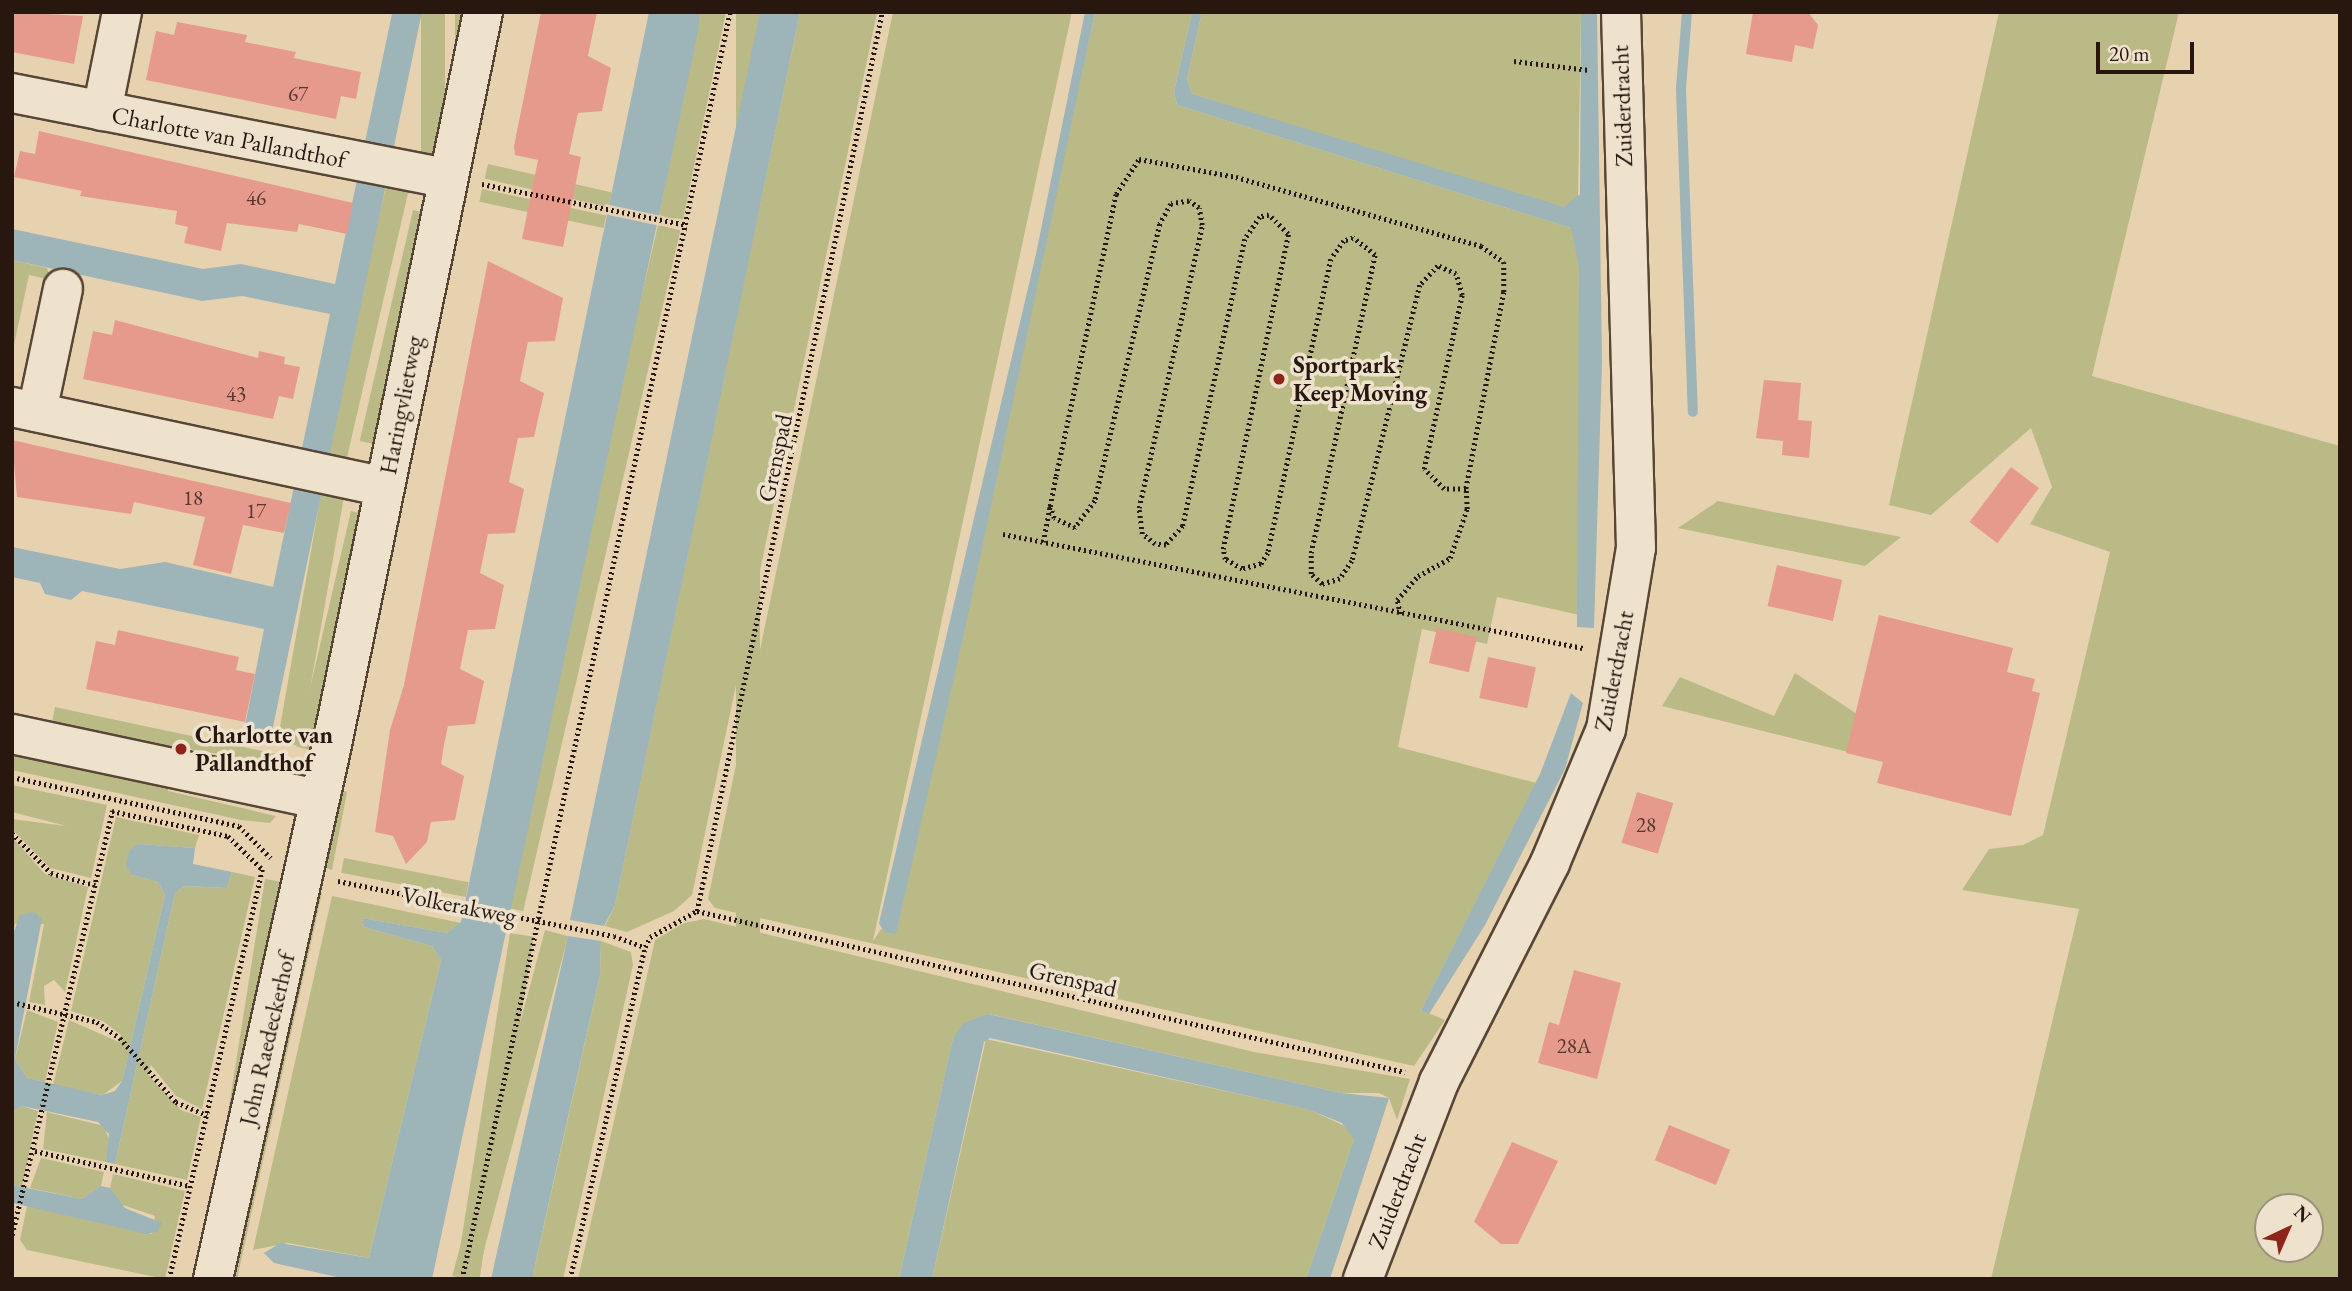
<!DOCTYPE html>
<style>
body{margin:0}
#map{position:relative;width:2352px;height:1291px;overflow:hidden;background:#e7d2b0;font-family:"EB Garamond",serif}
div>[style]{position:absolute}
.green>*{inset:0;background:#baba87;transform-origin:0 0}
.water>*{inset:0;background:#9db4b8}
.pier>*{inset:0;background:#e7d2b0;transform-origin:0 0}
.stream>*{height:10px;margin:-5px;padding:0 5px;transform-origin:5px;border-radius:5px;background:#9db4b8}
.building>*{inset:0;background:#e69a8c;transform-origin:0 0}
.path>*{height:4.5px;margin-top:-2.25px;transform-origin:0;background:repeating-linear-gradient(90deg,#27170e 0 2px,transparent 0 5.5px)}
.roads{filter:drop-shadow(2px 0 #574636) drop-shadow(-2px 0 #574636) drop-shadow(0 2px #574636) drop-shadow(0 -2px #574636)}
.minor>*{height:38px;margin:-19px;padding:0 19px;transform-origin:19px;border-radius:19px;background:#efe2cc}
.dots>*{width:19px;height:19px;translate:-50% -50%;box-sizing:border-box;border:4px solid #efe2cc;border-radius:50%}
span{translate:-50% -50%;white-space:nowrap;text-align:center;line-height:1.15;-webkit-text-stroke:7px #efe2cc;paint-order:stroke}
.number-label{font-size:21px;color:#57382e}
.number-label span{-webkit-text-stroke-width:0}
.street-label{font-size:24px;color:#27170e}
.poi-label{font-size:24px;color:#27170e;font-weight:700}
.left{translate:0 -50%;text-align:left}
.frame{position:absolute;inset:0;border:14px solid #27170e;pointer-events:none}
.north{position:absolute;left:2254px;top:1193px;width:70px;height:70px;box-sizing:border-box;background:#efe2cc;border:2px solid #9f9180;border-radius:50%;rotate:44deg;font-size:19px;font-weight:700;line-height:28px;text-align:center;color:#27170e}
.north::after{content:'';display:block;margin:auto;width:24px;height:32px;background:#8f2418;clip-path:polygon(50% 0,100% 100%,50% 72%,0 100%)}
.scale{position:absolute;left:2096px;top:42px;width:98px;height:32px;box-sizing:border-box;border:4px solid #27170e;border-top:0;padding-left:9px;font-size:21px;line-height:24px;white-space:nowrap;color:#27170e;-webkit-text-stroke:5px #efe2cc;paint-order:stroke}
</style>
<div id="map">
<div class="green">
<div style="left:421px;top:12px;width:24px;height:149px"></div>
<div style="left:455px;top:12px;width:13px;height:133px"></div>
<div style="clip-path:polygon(700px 12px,726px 12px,683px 219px,670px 218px,659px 215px)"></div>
<div style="left:736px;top:12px;width:24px;height:923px"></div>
<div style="clip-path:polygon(800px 12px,877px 13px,692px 895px,674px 911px,627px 932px,605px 926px,615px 905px)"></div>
<div style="clip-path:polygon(893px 12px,1072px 12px,873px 941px,881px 929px,896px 933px,1095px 12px,1192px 12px,1174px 92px,1177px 105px,1571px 228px,1585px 227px,1589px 617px,1497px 597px,1487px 644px,1422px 629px,1398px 747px,1536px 783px,1421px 1010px,1445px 1020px,1414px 1066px,715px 908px,708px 899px)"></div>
<div style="clip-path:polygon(1202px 12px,1581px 12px,1578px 199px,1564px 207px,1526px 199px,1192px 94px,1187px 79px)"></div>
<div style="clip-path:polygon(evenodd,1999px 12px,2179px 12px,2092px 376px,2340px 446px,2340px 1279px,1991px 1279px,2079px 909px,1962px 890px,1989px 849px,2023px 845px,2043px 835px,2110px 552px,2030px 524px,2052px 487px,2031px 428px,1931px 515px,1889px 505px,1999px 12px,2268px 1207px,2310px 1207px,2310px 1249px,2268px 1249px,2268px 1207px)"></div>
<div style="left:488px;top:164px;width:127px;height:15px;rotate:13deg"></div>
<div style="left:387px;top:182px;width:23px;height:282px;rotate:13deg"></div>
<div style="left:482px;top:189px;width:127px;height:13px;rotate:12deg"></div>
<div style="left:413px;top:210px;width:13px;height:237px;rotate:13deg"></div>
<div style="left:658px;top:225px;width:23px;height:699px;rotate:13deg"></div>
<div style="clip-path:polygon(12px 260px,47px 268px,51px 280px,29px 275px,12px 354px)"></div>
<div style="left:323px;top:483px;width:23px;height:263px;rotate:10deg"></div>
<div style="clip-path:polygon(1718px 501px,1901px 537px,1865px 566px,1678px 528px)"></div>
<div style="left:351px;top:511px;width:13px;height:242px;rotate:13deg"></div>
<div style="clip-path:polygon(1795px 673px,1857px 714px,1848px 752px,1662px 706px,1680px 677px,1774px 716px)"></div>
<div style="clip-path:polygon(55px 707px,286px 756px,288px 766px,177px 747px,175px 753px,51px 728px)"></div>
<div style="clip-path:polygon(12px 750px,169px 782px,168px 791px,276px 816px,270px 823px,241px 820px,12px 770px)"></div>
<div style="clip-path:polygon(12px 785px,107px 805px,91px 878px,50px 868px,12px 829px,12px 819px,66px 826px,12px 812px)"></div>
<div style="clip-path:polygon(337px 789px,347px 792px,332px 870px,324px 867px)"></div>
<div style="clip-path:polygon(116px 817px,199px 835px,195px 848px,138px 844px,132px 875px,158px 882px,165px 895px,122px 1081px,103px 1095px,53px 1085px,69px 1020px,119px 1042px,121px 1035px,103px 1021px,71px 1011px)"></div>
<div style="clip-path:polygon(12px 837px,45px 874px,88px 887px,65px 992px,54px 980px,44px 986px,45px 1005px,29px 1002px,44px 924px,15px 924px,12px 937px)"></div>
<div style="left:344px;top:858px;width:127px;height:15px;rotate:11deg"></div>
<div style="clip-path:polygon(232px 872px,255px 877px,202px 1109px,176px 1096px,151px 1065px,148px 1075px,181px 1110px,201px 1117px,187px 1180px,115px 1164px,175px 893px,185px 886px,227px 888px)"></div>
<div style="left:265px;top:879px;width:25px;height:410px;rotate:9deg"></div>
<div style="clip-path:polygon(316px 893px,322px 893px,237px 1279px,226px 1279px)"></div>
<div style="clip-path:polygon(332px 896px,461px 923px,447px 933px,362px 918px,364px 927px,432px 946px,441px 960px,369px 1258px,288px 1243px,253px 1250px)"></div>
<div style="clip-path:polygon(704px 919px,1254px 1052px,1410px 1079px,1397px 1120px,1389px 1098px,1379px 1093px,1341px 1093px,989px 1014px,953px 1038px,899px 1279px,578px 1279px,655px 940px,684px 923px)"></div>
<div style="left:545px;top:930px;width:24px;height:358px;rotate:15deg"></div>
<div style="left:510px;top:933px;width:24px;height:355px;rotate:9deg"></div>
<div style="clip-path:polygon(601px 941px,631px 952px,633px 965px,563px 1279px,532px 1279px,600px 975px)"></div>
<div style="clip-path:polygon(27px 1010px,58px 1022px,45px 1082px,27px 1078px,15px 1059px)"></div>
<div style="clip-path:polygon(986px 1039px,1308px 1109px,1349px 1128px,1354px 1139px,1306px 1279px,932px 1279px)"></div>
<div style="clip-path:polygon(22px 1106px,38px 1111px,22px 1187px,12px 1185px,12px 1112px)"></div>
<div style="clip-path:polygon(47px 1112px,104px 1126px,110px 1142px,106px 1162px,43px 1149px)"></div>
<div style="clip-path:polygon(41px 1158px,104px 1172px,101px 1186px,82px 1199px,30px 1188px)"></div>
<div style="clip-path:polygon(113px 1174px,185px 1191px,165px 1279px,27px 1250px,20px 1240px,27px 1206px,152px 1234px,155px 1216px,120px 1204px,110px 1188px)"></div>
</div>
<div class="water">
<div style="clip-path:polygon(384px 12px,422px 12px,270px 741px,243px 736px,264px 629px,82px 591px,71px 600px,45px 594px,40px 583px,12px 577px,12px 547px,120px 569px,165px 562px,273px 587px,330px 314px,242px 296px,202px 301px,12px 260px,12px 229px,203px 269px,241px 264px,335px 284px,392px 14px)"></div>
<div style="clip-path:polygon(649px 12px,700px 12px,698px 32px,432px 1279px,346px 1279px,274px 1263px,264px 1253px,280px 1243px,369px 1258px,441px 960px,432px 946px,364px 927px,362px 918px,447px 933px,461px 922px)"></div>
<div style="clip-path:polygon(760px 12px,800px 12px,704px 477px,615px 905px,604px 926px,570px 920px)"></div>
<div style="clip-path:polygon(1085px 12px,1095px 12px,966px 624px,896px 934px,884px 932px,879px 923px,1036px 254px)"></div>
<div style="clip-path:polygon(1192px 12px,1202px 12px,1187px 79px,1192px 94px,1564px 207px,1580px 194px,1581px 12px,1597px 12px,1602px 362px,1594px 628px,1577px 627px,1579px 266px,1571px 228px,1177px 105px,1174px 92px)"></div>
<div style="clip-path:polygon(1571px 693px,1583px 703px,1565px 769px,1485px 925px,1429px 1014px,1421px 1010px,1540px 774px)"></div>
<div style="clip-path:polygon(138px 844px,195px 848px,193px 864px,232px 872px,227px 888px,185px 886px,175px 893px,115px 1164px,106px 1162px,109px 1134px,98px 1122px,22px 1106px,12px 1112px,12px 937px,20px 915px,34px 912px,42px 919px,15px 1059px,27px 1078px,102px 1095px,115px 1091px,122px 1081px,165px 895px,158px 882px,132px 875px,126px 866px,129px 851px)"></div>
<div style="clip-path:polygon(568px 936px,601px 941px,600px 975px,556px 1170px,532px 1279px,491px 1279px)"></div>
<div style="clip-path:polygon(988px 1014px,1341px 1093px,1389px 1098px,1330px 1279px,1306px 1279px,1354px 1139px,1342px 1123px,1307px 1109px,990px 1038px,984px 1042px,932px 1279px,899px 1279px,953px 1038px,964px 1023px)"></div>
<div style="clip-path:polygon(12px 1185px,82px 1199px,101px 1186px,110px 1188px,125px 1208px,162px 1223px,157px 1232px,147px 1234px,12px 1203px)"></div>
</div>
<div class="pier">
<div style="left:605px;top:204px;width:59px;height:10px;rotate:12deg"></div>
</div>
<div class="stream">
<div style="left:1687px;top:12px;width:77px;rotate:94.5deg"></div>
<div style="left:1681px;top:89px;width:323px;rotate:87.9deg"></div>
</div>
<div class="building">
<div style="clip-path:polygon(12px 12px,83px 16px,74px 64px,12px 52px)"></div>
<div style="clip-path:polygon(541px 12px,597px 12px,588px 56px,611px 68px,602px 111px,578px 113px,569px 154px,581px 157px,563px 247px,522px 239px,538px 160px,515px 155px,514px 146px)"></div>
<div style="clip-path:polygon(1753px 12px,1808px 12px,1818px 25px,1813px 49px,1795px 45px,1792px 62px,1746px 54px)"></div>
<div style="clip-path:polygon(177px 22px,247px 35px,245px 42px,296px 52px,294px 58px,361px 72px,356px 99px,341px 96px,336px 119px,146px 80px,156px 31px,174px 35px)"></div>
<div style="clip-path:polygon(39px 131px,353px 203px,347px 234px,299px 224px,297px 232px,227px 223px,221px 251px,184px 243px,188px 227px,175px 224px,177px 211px,80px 196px,82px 191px,14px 177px,20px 151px,35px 154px)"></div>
<div style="clip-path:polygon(488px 261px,563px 298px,555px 341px,528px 342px,520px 381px,544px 393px,534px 437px,518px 438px,509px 482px,524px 489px,515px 533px,488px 534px,480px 573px,504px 585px,495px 629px,468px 630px,460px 669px,484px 681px,475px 724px,448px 726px,444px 745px,441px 764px,464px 776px,455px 820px,431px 822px,427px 842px,406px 864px,393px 836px,375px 832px,390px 730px,404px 685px)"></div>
<div style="clip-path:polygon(115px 320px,258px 358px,259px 351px,285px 357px,284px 364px,300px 367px,293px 399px,279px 396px,273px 419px,83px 379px,93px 331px,112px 335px)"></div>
<div style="clip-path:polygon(1764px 380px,1801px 383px,1798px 420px,1812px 421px,1809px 458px,1782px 455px,1783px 441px,1756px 438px)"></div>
<div style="clip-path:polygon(12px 440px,291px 503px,284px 533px,243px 525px,231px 574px,193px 565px,205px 517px,134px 502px,131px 514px,17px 497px)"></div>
<div style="left:2011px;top:467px;width:35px;height:69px;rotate:37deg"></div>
<div style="left:1777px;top:565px;width:67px;height:42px;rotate:13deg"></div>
<div style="clip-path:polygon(1879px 615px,2013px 648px,2007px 672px,2035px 679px,2032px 691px,2040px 693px,2011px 816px,1877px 783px,1883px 762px,1846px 753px)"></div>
<div style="left:1437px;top:628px;width:41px;height:36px;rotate:13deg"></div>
<div style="clip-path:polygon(118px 630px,239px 657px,236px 670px,255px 674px,245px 722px,86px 689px,96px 641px,115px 645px)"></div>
<div style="left:1488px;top:657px;width:49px;height:42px;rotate:12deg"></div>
<div style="left:1637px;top:792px;width:38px;height:53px;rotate:17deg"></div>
<div style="clip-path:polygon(1574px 970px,1621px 983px,1597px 1079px,1538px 1063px,1549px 1022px,1559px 1025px)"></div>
<div style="left:1669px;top:1125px;width:66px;height:38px;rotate:22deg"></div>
<div style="clip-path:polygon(1512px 1142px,1558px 1161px,1518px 1244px,1501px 1244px,1474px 1222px)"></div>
</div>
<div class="path">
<div style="left:1514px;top:61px;width:76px;rotate:6.8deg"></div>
<div style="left:482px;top:184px;width:209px;rotate:11.3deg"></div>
<div style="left:1003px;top:534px;width:591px;rotate:11.12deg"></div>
<div style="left:1043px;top:542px;width:37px;rotate:-79deg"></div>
<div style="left:1050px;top:506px;width:31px;rotate:-79deg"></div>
<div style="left:1056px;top:476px;width:288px;rotate:-78deg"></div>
<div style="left:1116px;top:194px;width:42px;rotate:-56.7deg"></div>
<div style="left:1139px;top:159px;width:99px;rotate:10.5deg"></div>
<div style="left:1236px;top:177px;width:255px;rotate:15.7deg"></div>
<div style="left:1481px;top:246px;width:28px;rotate:35deg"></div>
<div style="left:1504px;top:262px;width:30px;rotate:90deg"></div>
<div style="left:1504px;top:292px;width:201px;rotate:100.9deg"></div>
<div style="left:1466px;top:489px;width:22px;rotate:180deg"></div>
<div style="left:1444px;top:489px;width:28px;rotate:-135deg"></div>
<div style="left:1424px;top:469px;width:178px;rotate:-77.7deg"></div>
<div style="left:1462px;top:295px;width:22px;rotate:-106deg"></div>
<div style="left:1456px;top:274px;width:20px;rotate:-156deg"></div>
<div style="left:1438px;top:266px;width:26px;rotate:133deg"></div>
<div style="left:1420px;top:285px;width:284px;rotate:103.8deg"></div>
<div style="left:1352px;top:561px;width:22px;rotate:124deg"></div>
<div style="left:1340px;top:579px;width:19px;rotate:164deg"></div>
<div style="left:1322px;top:584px;width:15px;rotate:-138deg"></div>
<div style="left:1311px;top:574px;width:21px;rotate:-90deg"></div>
<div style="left:1311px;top:553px;width:305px;rotate:-77.9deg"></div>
<div style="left:1375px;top:255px;width:28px;rotate:-142deg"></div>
<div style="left:1353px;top:238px;width:9px;rotate:162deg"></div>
<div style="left:1344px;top:241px;width:22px;rotate:126deg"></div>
<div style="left:1331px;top:259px;width:301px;rotate:102.1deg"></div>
<div style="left:1268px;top:553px;width:13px;rotate:122deg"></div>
<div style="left:1261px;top:564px;width:20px;rotate:165deg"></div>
<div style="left:1242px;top:569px;width:20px;rotate:-150deg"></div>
<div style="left:1225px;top:559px;width:10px;rotate:-101deg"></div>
<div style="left:1223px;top:549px;width:322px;rotate:-78.3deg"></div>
<div style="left:1288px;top:234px;width:27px;rotate:-135deg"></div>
<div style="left:1269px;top:215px;width:9px;rotate:167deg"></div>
<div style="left:1260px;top:217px;width:27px;rotate:124deg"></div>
<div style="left:1245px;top:239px;width:294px;rotate:102.2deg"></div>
<div style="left:1183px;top:526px;width:25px;rotate:132deg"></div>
<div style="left:1166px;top:545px;width:11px;rotate:-175deg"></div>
<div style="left:1155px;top:544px;width:16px;rotate:-142deg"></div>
<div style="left:1142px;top:534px;width:26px;rotate:-97deg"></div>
<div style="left:1139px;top:508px;width:290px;rotate:-77.4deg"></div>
<div style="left:1202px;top:225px;width:17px;rotate:-100deg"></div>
<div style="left:1199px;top:208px;width:12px;rotate:-145deg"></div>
<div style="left:1189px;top:201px;width:18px;rotate:171deg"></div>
<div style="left:1171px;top:204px;width:23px;rotate:119deg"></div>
<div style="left:1160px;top:224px;width:285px;rotate:103.2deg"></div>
<div style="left:1095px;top:501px;width:34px;rotate:127deg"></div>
<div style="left:1075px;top:528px;width:23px;rotate:-155deg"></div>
<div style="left:1054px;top:518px;width:13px;rotate:-108deg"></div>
<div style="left:1400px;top:614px;width:14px;rotate:-102deg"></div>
<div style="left:1397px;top:600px;width:32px;rotate:-49deg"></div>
<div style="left:1418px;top:576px;width:37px;rotate:-29deg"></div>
<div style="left:1450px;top:558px;width:52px;rotate:-70.9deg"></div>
<div style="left:1467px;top:509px;width:20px;rotate:-93deg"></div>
<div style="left:12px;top:777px;width:232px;rotate:12.2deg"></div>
<div style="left:239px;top:826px;width:45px;rotate:45deg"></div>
<div style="left:12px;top:833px;width:56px;rotate:45.7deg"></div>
<div style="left:51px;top:873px;width:46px;rotate:15.3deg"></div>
<div style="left:338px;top:881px;width:281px;rotate:11.3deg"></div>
<div style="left:614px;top:936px;width:33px;rotate:20deg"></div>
<div style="left:697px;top:911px;width:918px;rotate:-78.37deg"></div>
<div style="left:12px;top:1002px;width:87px;rotate:13.2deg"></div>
<div style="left:97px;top:1022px;width:28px;rotate:35deg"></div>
<div style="left:120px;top:1038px;width:85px;rotate:48.8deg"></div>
<div style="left:176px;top:1102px;width:34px;rotate:23deg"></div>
<div style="left:35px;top:1151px;width:159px;rotate:12.7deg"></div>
<div style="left:12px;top:1235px;width:436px;rotate:-76.7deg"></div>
<div style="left:112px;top:811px;width:119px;rotate:12.2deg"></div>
<div style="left:228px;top:836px;width:47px;rotate:44.1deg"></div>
<div style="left:169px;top:1279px;width:420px;rotate:-77.2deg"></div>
<div style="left:462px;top:1279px;width:1295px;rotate:-78.06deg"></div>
<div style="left:570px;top:1279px;width:340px;rotate:-77.3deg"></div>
<div style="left:645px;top:947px;width:11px;rotate:-63deg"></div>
<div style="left:650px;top:937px;width:54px;rotate:-29deg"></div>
<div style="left:697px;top:911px;width:726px;rotate:12.81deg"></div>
</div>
<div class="roads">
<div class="minor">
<div style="left:12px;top:93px;width:442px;rotate:11.1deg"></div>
<div style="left:102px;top:111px;width:101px;rotate:-78.6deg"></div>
<div style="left:12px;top:407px;width:381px;rotate:12.1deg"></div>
<div style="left:37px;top:412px;width:126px;rotate:-78.1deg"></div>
<div style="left:12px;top:734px;width:314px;rotate:12deg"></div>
<div style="left:213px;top:1279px;width:538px;rotate:-77.44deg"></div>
<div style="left:330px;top:754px;width:758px;rotate:-78.35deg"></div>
<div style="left:1363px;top:1279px;width:211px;rotate:-68.9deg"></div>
<div style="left:1439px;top:1082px;width:246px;rotate:-63.1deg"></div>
<div style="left:1550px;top:863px;width:145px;rotate:-67.3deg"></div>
<div style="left:1606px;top:729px;width:183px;rotate:-80.6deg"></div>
<div style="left:1636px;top:548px;width:536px;rotate:-91.6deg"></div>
</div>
</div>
<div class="dots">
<div style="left:1279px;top:379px;background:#8f2418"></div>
<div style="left:181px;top:749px;background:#8f2418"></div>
</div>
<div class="number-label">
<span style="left:298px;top:94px">67</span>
<span style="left:256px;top:198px">46</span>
<span style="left:236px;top:394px">43</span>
<span style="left:193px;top:498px">18</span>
<span style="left:256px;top:511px">17</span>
<span style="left:1646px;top:825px">28</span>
<span style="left:1574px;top:1046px">28A</span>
</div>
<div class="street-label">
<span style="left:1622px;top:106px;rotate:-92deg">Zuiderdracht</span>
<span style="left:229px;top:137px;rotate:11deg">Charlotte van Pallandthof</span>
<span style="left:401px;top:405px;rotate:-79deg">Haringvlietweg</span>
<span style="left:775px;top:458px;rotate:-78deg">Grenspad</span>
<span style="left:1614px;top:671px;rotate:-79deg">Zuiderdracht</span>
<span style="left:459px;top:905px;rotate:11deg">Volkerakweg</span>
<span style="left:1073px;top:979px;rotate:13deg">Grenspad</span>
<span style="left:267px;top:1039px;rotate:-77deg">John Raedeckerhof</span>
<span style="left:1397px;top:1191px;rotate:-69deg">Zuiderdracht</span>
</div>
<div class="poi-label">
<span class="left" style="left:1293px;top:379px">Sportpark<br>Keep Moving</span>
<span class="left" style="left:195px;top:749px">Charlotte van<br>Pallandthof</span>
</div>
<div class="frame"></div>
<div class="north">N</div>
<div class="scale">20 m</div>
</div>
